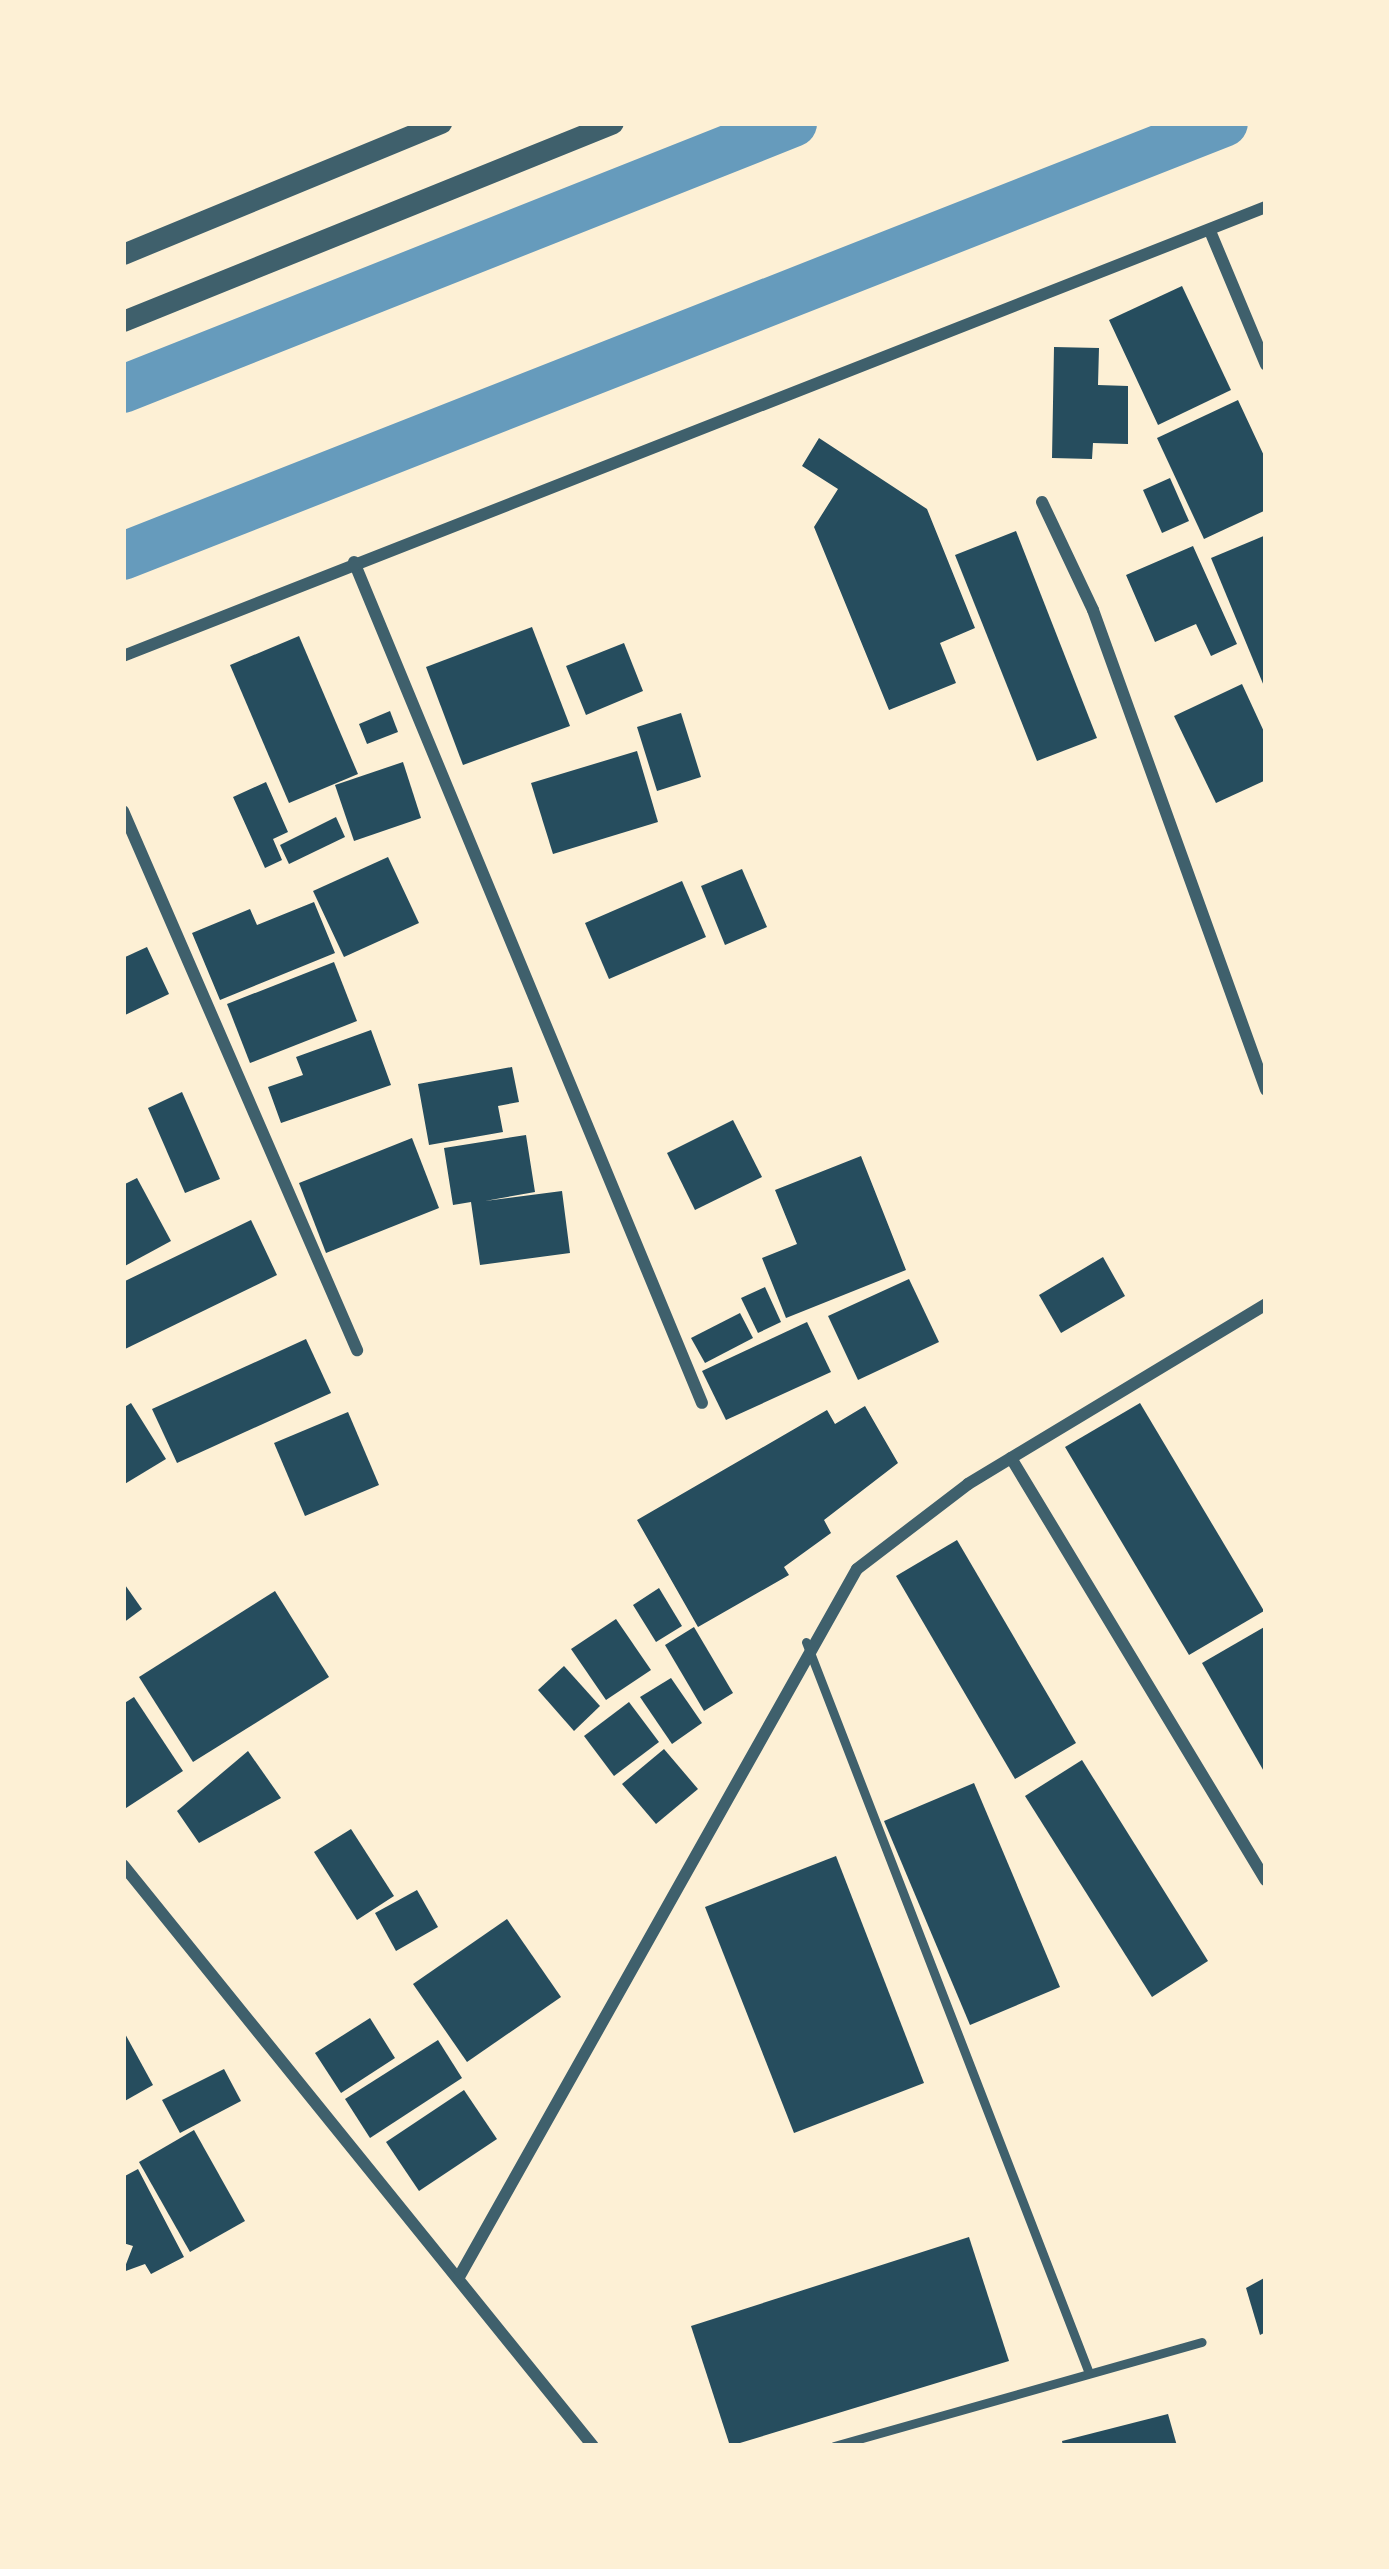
<!DOCTYPE html>
<html>
<head>
<meta charset="utf-8">
<style>
  body { margin:0 }
  #map { position:relative; width:1389px; height:2569px; overflow:hidden; background:#fdf0d5; font-family:Figtree,sans-serif }
  div>[style] { position:absolute }
  .canal>* { height:48px; margin:-24px; padding:0 24px; transform-origin:24px; border-radius:24px; background:#669bbc }
  .building>* { inset:0; background:#264d5e }
  .service>* { height:9px; margin:-4.5px; padding:0 4.5px; transform-origin:4.5px; border-radius:4.5px; background:#3f606c }
  .minor>* { height:12px; margin:-6px; padding:0 6px; transform-origin:6px; border-radius:6px; background:#3f606c }
  .tertiary>* { height:21px; margin:-10.5px; padding:0 10.5px; transform-origin:10.5px; border-radius:10.5px; background:#3f606c }
  span { translate:-50% -50%; white-space:nowrap; text-align:center; line-height:1.15; -webkit-text-stroke:9px #fdf0d5; paint-order:stroke }
  .frame { position:absolute; inset:0; border:126px solid #fdf0d5; pointer-events:none }
</style>
</head>
<body>
<div id="map">
  <div class="canal">
    <div style="left:123px;top:389px;width:721px;rotate:-21.65deg"></div>
    <div style="left:123px;top:556px;width:1183px;rotate:-21.47deg"></div>
  </div>
  <div class="building">
    <div style="clip-path:polygon(1182px 286px,1231px 390px,1158px 425px,1109px 320px)"></div>
    <div style="clip-path:polygon(1054px 347px,1099px 348px,1098px 385px,1128px 386px,1128px 444px,1093px 443px,1092px 459px,1052px 458px)"></div>
    <div style="clip-path:polygon(1238px 400px,1266px 460px,1266px 510px,1204px 539px,1157px 438px)"></div>
    <div style="clip-path:polygon(819px 438px,927px 509px,975px 628px,940px 643px,956px 683px,889px 710px,814px 527px,838px 489px,802px 466px)"></div>
    <div style="clip-path:polygon(1170px 478px,1189px 521px,1162px 533px,1143px 490px)"></div>
    <div style="clip-path:polygon(1016px 531px,1097px 738px,1037px 761px,955px 555px)"></div>
    <div style="clip-path:polygon(1266px 535px,1266px 691px,1211px 558px)"></div>
    <div style="clip-path:polygon(1193px 546px,1237px 644px,1211px 656px,1196px 624px,1155px 642px,1126px 575px)"></div>
    <div style="clip-path:polygon(532px 627px,570px 726px,463px 765px,426px 667px)"></div>
    <div style="clip-path:polygon(299px 636px,358px 774px,289px 803px,230px 665px)"></div>
    <div style="clip-path:polygon(624px 643px,643px 691px,586px 715px,566px 666px)"></div>
    <div style="clip-path:polygon(1242px 684px,1266px 736px,1266px 780px,1216px 803px,1174px 716px)"></div>
    <div style="clip-path:polygon(390px 711px,398px 732px,367px 744px,359px 724px)"></div>
    <div style="clip-path:polygon(681px 713px,701px 777px,657px 791px,637px 727px)"></div>
    <div style="clip-path:polygon(637px 751px,658px 822px,553px 854px,531px 783px)"></div>
    <div style="clip-path:polygon(403px 762px,421px 818px,354px 841px,335px 785px)"></div>
    <div style="clip-path:polygon(266px 782px,288px 832px,273px 839px,282px 860px,265px 868px,233px 797px)"></div>
    <div style="clip-path:polygon(336px 817px,345px 837px,289px 864px,280px 845px)"></div>
    <div style="clip-path:polygon(388px 857px,419px 923px,344px 957px,313px 891px)"></div>
    <div style="clip-path:polygon(742px 869px,767px 927px,725px 945px,701px 886px)"></div>
    <div style="clip-path:polygon(682px 881px,706px 937px,609px 979px,585px 923px)"></div>
    <div style="clip-path:polygon(314px 902px,335px 953px,220px 1000px,192px 933px,250px 909px,257px 925px)"></div>
    <div style="clip-path:polygon(147px 947px,169px 994px,123px 1016px,123px 958px)"></div>
    <div style="clip-path:polygon(334px 962px,357px 1021px,250px 1063px,227px 1004px)"></div>
    <div style="clip-path:polygon(371px 1030px,391px 1085px,281px 1123px,268px 1087px,303px 1075px,296px 1057px)"></div>
    <div style="clip-path:polygon(512px 1067px,519px 1102px,498px 1106px,503px 1132px,429px 1145px,418px 1084px)"></div>
    <div style="clip-path:polygon(182px 1092px,220px 1179px,185px 1193px,148px 1108px)"></div>
    <div style="clip-path:polygon(733px 1120px,762px 1177px,695px 1210px,667px 1153px)"></div>
    <div style="clip-path:polygon(526px 1135px,535px 1192px,485px 1201px,562px 1191px,570px 1253px,480px 1265px,471px 1202px,453px 1205px,444px 1148px)"></div>
    <div style="clip-path:polygon(412px 1138px,439px 1208px,326px 1253px,299px 1183px)"></div>
    <div style="clip-path:polygon(861px 1156px,906px 1270px,786px 1318px,762px 1258px,797px 1244px,775px 1190px)"></div>
    <div style="clip-path:polygon(137px 1178px,171px 1241px,123px 1267px,123px 1185px)"></div>
    <div style="clip-path:polygon(251px 1220px,277px 1275px,123px 1350px,123px 1282px)"></div>
    <div style="clip-path:polygon(1103px 1257px,1125px 1296px,1061px 1333px,1039px 1295px)"></div>
    <div style="clip-path:polygon(909px 1279px,939px 1342px,858px 1380px,828px 1316px)"></div>
    <div style="clip-path:polygon(765px 1287px,781px 1322px,758px 1333px,741px 1298px)"></div>
    <div style="clip-path:polygon(740px 1313px,753px 1338px,705px 1363px,691px 1338px)"></div>
    <div style="clip-path:polygon(807px 1322px,831px 1372px,726px 1420px,702px 1371px)"></div>
    <div style="clip-path:polygon(306px 1339px,331px 1393px,177px 1463px,152px 1409px)"></div>
    <div style="clip-path:polygon(131px 1403px,166px 1459px,123px 1485px,123px 1408px)"></div>
    <div style="clip-path:polygon(1140px 1403px,1264px 1611px,1189px 1655px,1065px 1447px)"></div>
    <div style="clip-path:polygon(865px 1406px,898px 1463px,824px 1520px,831px 1533px,784px 1567px,789px 1575px,698px 1627px,637px 1520px,827px 1410px,835px 1424px)"></div>
    <div style="clip-path:polygon(348px 1412px,379px 1485px,305px 1516px,274px 1443px)"></div>
    <div style="clip-path:polygon(957px 1540px,1076px 1743px,1015px 1779px,896px 1576px)"></div>
    <div style="clip-path:polygon(123px 1582px,142px 1609px,123px 1623px)"></div>
    <div style="clip-path:polygon(659px 1588px,682px 1626px,656px 1642px,633px 1605px)"></div>
    <div style="clip-path:polygon(275px 1591px,329px 1677px,193px 1762px,139px 1677px)"></div>
    <div style="clip-path:polygon(616px 1619px,651px 1670px,606px 1700px,571px 1649px)"></div>
    <div style="clip-path:polygon(1266px 1626px,1266px 1775px,1202px 1663px)"></div>
    <div style="clip-path:polygon(694px 1627px,733px 1693px,704px 1711px,665px 1645px)"></div>
    <div style="clip-path:polygon(564px 1666px,600px 1706px,574px 1731px,538px 1690px)"></div>
    <div style="clip-path:polygon(671px 1678px,702px 1723px,672px 1744px,640px 1697px)"></div>
    <div style="clip-path:polygon(134px 1697px,183px 1771px,123px 1810px,123px 1704px)"></div>
    <div style="clip-path:polygon(629px 1702px,659px 1742px,614px 1776px,584px 1736px)"></div>
    <div style="clip-path:polygon(664px 1749px,698px 1789px,656px 1824px,622px 1784px)"></div>
    <div style="clip-path:polygon(248px 1751px,281px 1798px,199px 1843px,177px 1811px)"></div>
    <div style="clip-path:polygon(1082px 1760px,1208px 1961px,1152px 1997px,1025px 1796px)"></div>
    <div style="clip-path:polygon(974px 1783px,1060px 1987px,970px 2025px,884px 1821px)"></div>
    <div style="clip-path:polygon(351px 1829px,394px 1896px,357px 1920px,314px 1852px)"></div>
    <div style="clip-path:polygon(836px 1856px,924px 2083px,794px 2133px,705px 1907px)"></div>
    <div style="clip-path:polygon(417px 1890px,438px 1927px,396px 1951px,375px 1913px)"></div>
    <div style="clip-path:polygon(507px 1919px,561px 1997px,467px 2062px,413px 1984px)"></div>
    <div style="clip-path:polygon(370px 2018px,395px 2058px,341px 2093px,315px 2053px)"></div>
    <div style="clip-path:polygon(123px 2030px,153px 2085px,123px 2102px)"></div>
    <div style="clip-path:polygon(438px 2040px,462px 2078px,370px 2138px,345px 2099px)"></div>
    <div style="clip-path:polygon(224px 2069px,241px 2101px,180px 2133px,162px 2100px)"></div>
    <div style="clip-path:polygon(464px 2090px,497px 2139px,419px 2191px,386px 2142px)"></div>
    <div style="clip-path:polygon(194px 2130px,245px 2221px,190px 2252px,139px 2162px)"></div>
    <div style="clip-path:polygon(138px 2169px,184px 2257px,151px 2274px,145px 2264px,123px 2272px,133px 2246px,123px 2243px,123px 2177px)"></div>
    <div style="clip-path:polygon(969px 2237px,1009px 2361px,730px 2446px,691px 2326px)"></div>
    <div style="clip-path:polygon(1266px 2277px,1266px 2332px,1260px 2335px,1246px 2288px)"></div>
    <div style="clip-path:polygon(1168px 2414px,1177px 2446px,1063px 2446px,1062px 2441px)"></div>
  </div>
  <div class="service">
    <div style="left:806px;top:1642px;width:784px;rotate:68.84deg"></div>
    <div style="left:834px;top:2446px;width:382px;rotate:-15.8deg"></div>
  </div>
  <div class="minor">
    <div style="left:1210px;top:231px;width:145px;rotate:67.3deg"></div>
    <div style="left:1042px;top:502px;width:119px;rotate:64.7deg"></div>
    <div style="left:1093px;top:610px;width:510px;rotate:70.18deg"></div>
    <div style="left:354px;top:562px;width:910px;rotate:67.52deg"></div>
    <div style="left:123px;top:656px;width:1228px;rotate:-21.45deg"></div>
    <div style="left:123px;top:811px;width:588px;rotate:66.53deg"></div>
    <div style="left:1011px;top:1458px;width:493px;rotate:58.9deg"></div>
    <div style="left:123px;top:1865px;width:747px;rotate:51.03deg"></div>
    <div style="left:459px;top:2277px;width:812px;rotate:-60.66deg"></div>
    <div style="left:857px;top:1569px;width:140px;rotate:-37.4deg"></div>
    <div style="left:968px;top:1484px;width:348px;rotate:-31.1deg"></div>
  </div>
  <div class="tertiary">
    <div style="left:123px;top:254px;width:344px;rotate:-22.4deg"></div>
    <div style="left:123px;top:321px;width:528px;rotate:-22deg"></div>
  </div>
  <div class="frame"></div>
</div>
</body>
</html>
